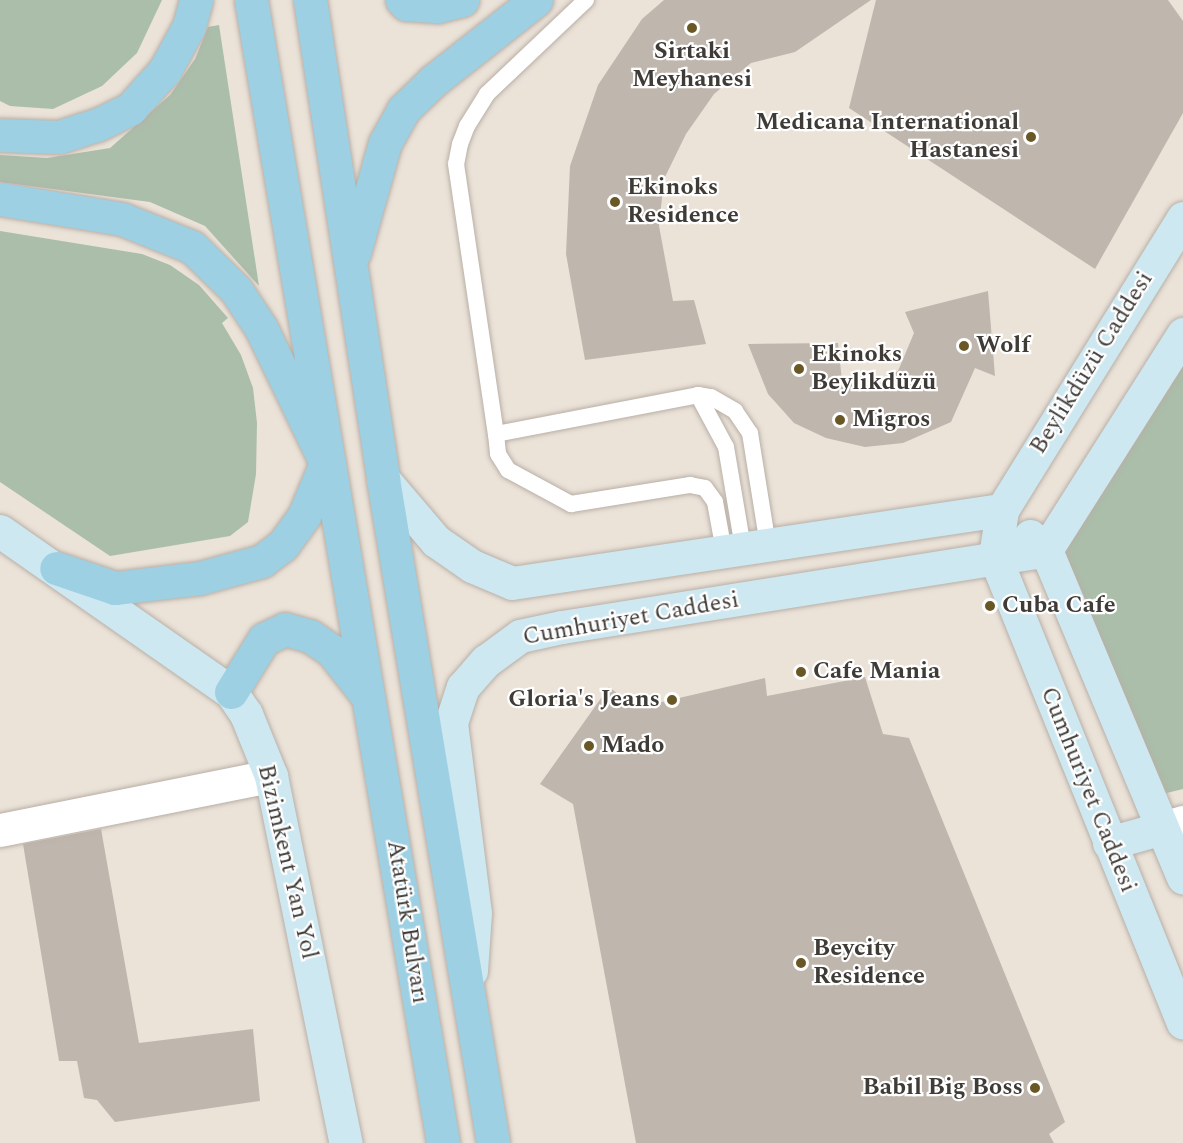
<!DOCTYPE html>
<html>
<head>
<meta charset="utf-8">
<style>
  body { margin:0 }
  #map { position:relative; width:1183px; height:1143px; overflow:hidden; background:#ebe2d8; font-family:Spectral,serif }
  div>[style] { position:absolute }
  .green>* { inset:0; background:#abbeaa }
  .building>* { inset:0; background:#bfb6ad }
  .roads { filter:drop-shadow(0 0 2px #b8afa6) drop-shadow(0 0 2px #b8afa6) }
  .lane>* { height:16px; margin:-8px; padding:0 8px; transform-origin:8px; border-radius:8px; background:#fff }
  .street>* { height:33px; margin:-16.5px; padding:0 16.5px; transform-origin:16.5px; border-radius:16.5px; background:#fff }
  .secondary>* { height:33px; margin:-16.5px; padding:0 16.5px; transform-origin:16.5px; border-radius:16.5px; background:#cee8f1 }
  .primary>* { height:33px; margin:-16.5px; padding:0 16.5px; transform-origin:16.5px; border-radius:16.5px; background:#9ed0e3 }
  .dots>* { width:16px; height:16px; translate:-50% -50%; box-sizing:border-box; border:3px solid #fff; border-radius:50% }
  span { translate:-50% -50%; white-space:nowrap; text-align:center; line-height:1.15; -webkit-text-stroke:4.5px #fff; paint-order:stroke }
  .poi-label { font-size:24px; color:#3f3b37; font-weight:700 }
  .right { translate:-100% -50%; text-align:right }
  .left { translate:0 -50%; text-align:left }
  .street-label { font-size:24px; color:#3f3b37 }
</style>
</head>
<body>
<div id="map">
  <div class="green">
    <div style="clip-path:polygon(0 0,162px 0,137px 53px,102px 86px,53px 109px,10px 106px,0 101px)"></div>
    <div style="clip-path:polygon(219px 25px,259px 286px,205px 226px,150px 202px,0 182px,0 155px,47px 158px,110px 148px,170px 95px,195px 59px,208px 27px)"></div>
    <div style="clip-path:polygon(0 231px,142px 254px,170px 265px,199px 285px,228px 318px,222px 323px,241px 355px,253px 388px,257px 423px,256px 474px,248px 522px,230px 536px,110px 556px,0 482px)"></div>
    <div style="clip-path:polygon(1183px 362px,1183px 789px,1146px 798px,1058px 550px)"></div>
  </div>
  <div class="building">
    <div style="clip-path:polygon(664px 0,871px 0,795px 52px,751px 63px,714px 94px,686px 134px,664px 179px,659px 226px,673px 301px,694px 300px,706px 344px,585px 360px,566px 254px,570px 166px,598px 85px,642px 19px)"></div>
    <div style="clip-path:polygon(876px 0,1168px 0,1183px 21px,1183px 113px,1095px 269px,849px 108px)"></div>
    <div style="clip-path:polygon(988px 291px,995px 376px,975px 368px,951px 422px,903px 443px,865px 447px,826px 438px,794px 423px,768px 394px,748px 344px,838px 343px,842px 381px,874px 387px,898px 371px,914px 333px,905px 312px)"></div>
    <div style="clip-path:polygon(865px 677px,883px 734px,909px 738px,1065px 1122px,1049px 1134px,1054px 1143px,636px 1143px,573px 804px,540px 784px,609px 687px,636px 708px,765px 678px,767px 696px)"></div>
    <div style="clip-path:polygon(101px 829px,139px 1043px,253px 1029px,260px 1101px,115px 1122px,97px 1100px,84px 1098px,77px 1061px,59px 1061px,23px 844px)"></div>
  </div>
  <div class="roads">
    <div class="lane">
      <div style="left:586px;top:0;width:137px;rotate:136.5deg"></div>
      <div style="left:487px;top:94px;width:38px;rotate:122deg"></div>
      <div style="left:467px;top:126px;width:19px;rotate:111deg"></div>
      <div style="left:460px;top:144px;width:20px;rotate:101deg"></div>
      <div style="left:456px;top:164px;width:273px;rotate:81.6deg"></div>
      <div style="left:496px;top:434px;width:206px;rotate:-10.9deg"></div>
      <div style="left:698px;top:395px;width:13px;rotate:9deg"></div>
      <div style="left:711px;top:397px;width:28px;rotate:30deg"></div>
      <div style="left:735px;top:411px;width:27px;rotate:56deg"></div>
      <div style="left:750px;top:433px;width:113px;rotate:80.9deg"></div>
      <div style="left:698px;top:395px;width:59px;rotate:61.7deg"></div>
      <div style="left:726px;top:447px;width:102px;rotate:80.4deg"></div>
      <div style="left:496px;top:434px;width:20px;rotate:84deg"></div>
      <div style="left:498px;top:454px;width:19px;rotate:58deg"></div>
      <div style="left:508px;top:470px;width:72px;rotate:28.4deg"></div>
      <div style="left:571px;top:504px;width:121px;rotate:-9.1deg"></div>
      <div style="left:690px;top:485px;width:15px;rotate:11deg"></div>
      <div style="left:705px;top:488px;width:17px;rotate:54deg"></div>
      <div style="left:715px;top:502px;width:50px;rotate:79.6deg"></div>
    </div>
    <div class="street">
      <div style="left:1162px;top:828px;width:22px;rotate:-16deg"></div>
      <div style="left:0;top:830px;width:276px;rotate:-11.3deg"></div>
    </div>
    <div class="secondary">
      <div style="left:1183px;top:218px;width:344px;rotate:121.8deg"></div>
      <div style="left:1002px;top:510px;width:48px;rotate:98.5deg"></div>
      <div style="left:995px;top:557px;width:502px;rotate:68.03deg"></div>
      <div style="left:383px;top:479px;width:82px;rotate:49.5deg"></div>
      <div style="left:436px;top:541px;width:44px;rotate:34.8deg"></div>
      <div style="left:472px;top:566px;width:43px;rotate:23deg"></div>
      <div style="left:512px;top:583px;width:495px;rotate:-8.5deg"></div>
      <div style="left:0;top:531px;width:282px;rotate:34.9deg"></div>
      <div style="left:231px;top:692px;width:27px;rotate:56deg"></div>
      <div style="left:246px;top:714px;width:67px;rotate:68deg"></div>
      <div style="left:271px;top:776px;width:375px;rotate:78.5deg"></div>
      <div style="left:1030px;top:536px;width:21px;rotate:41deg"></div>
      <div style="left:1046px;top:550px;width:355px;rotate:67.3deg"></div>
      <div style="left:1109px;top:843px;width:55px;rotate:-15.8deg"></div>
      <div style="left:471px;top:971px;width:58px;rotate:-86.1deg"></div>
      <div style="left:475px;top:913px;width:192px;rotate:-97.2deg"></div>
      <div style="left:451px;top:723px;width:38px;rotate:-72deg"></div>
      <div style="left:463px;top:687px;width:35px;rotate:-49deg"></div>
      <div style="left:486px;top:661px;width:42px;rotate:-36.3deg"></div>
      <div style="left:520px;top:636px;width:43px;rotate:-12.1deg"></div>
      <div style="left:562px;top:627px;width:490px;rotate:-9deg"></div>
      <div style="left:1046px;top:550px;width:256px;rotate:-57.6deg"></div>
    </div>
    <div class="primary">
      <div style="left:251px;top:0;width:1159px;rotate:80.46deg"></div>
      <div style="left:310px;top:0;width:485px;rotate:81.3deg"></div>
      <div style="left:383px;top:479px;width:673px;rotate:80.59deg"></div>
      <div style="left:402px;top:0;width:6px;rotate:45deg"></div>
      <div style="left:406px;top:4px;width:32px;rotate:4deg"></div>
      <div style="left:438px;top:6px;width:25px;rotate:-14deg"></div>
      <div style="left:0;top:135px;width:59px;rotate:1.9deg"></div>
      <div style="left:59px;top:137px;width:40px;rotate:-18deg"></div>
      <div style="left:97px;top:125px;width:37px;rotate:-26deg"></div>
      <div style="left:130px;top:109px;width:52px;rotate:-48.1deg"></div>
      <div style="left:165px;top:70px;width:50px;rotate:-61.4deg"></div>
      <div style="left:189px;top:26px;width:27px;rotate:-75deg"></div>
      <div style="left:0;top:199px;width:124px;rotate:9.3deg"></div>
      <div style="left:122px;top:219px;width:75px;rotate:21.8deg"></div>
      <div style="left:192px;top:247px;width:62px;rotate:44.3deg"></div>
      <div style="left:236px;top:290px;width:45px;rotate:56.7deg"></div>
      <div style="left:261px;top:328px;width:150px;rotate:64.3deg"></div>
      <div style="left:326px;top:463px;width:57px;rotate:112.5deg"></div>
      <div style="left:304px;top:516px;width:36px;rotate:126deg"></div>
      <div style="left:283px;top:545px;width:26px;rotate:143deg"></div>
      <div style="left:262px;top:561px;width:64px;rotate:164.7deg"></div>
      <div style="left:200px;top:578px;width:86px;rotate:173.3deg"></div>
      <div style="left:115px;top:588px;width:62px;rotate:-161.3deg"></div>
      <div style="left:354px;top:253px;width:114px;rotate:-74.3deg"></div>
      <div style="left:385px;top:143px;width:38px;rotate:-61deg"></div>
      <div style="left:403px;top:110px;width:42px;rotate:-44deg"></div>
      <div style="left:433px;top:81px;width:131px;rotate:-38.2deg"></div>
      <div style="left:231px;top:692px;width:62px;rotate:-58.1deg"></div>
      <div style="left:264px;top:639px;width:23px;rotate:-25deg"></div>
      <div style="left:285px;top:629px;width:26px;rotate:16deg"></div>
      <div style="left:310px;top:636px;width:27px;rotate:34deg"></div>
      <div style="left:332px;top:651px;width:58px;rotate:52deg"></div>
    </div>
  </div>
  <div class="dots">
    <div style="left:692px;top:28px;background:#695826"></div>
    <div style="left:1031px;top:137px;background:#695826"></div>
    <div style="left:615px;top:202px;background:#695826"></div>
    <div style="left:964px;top:346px;background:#695826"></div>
    <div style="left:799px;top:369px;background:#695826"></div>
    <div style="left:840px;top:420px;background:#695826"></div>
    <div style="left:990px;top:606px;background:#695826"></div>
    <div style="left:801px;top:672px;background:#695826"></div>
    <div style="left:672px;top:700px;background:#695826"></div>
    <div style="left:589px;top:746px;background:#695826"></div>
    <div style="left:801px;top:963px;background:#695826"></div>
    <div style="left:1035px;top:1088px;background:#695826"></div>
  </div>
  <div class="poi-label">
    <span style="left:692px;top:66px">Sirtaki<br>Meyhanesi</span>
    <span class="right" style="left:1019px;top:137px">Medicana International<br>Hastanesi</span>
    <span class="left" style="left:627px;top:202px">Ekinoks<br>Residence</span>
    <span class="left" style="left:976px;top:346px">Wolf</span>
    <span class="left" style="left:811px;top:369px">Ekinoks<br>Beylikdüzü</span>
    <span class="left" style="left:852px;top:420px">Migros</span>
    <span class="left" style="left:1002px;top:606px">Cuba Cafe</span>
    <span class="left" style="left:813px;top:672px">Cafe Mania</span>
    <span class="right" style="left:660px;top:700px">Gloria's Jeans</span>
    <span class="left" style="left:601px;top:746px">Mado</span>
    <span class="left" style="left:813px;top:963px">Beycity<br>Residence</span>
    <span class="right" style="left:1023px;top:1088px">Babil Big Boss</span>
  </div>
  <div class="street-label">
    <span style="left:1092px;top:363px;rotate:-58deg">Beylikdüzü Caddesi</span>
    <span style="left:631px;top:619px;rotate:-10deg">Cumhuriyet Caddesi</span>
    <span style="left:1088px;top:790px;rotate:68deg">Cumhuriyet Caddesi</span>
    <span style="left:287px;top:862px;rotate:77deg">Bizimkent Yan Yol</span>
    <span style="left:407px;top:922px;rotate:81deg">Atatürk Bulvarı</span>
  </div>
</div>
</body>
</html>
